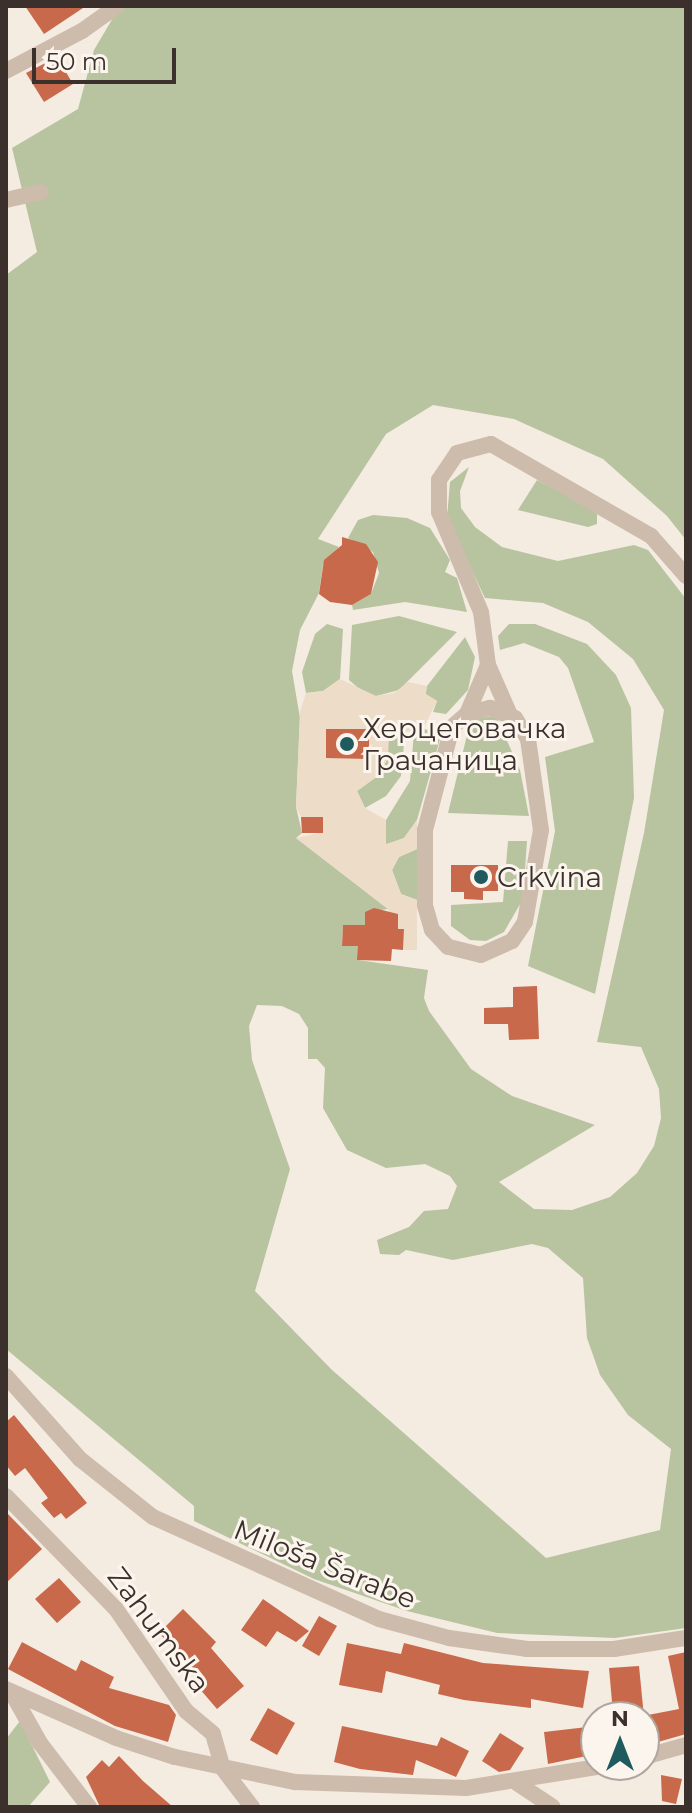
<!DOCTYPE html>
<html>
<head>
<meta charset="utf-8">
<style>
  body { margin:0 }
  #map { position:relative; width:692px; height:1813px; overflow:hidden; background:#f4ebe1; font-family:Montserrat,sans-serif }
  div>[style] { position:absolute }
  .green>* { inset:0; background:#b8c4a0 }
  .plaza>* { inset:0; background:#ecdcc8 }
  .building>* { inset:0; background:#c8694b }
  .street>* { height:16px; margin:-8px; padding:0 8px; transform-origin:8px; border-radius:8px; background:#cdbbac }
  .dots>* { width:22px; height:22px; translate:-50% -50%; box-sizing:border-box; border:4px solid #fbf5ee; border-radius:50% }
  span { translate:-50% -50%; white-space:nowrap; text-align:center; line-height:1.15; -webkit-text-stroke:6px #fbf5ee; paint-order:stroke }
  .poi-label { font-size:28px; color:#3b302b }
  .left { translate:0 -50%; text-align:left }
  .street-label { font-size:28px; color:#3b302b }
  .frame { position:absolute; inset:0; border:8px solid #3b302b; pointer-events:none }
  .north { position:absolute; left:580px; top:1701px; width:80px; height:80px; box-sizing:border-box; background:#fbf5ee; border:2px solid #aea6a0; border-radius:50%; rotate:0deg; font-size:22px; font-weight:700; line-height:32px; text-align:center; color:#3b302b }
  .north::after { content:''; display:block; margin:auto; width:28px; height:36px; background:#1f5a5e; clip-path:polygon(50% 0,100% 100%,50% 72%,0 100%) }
  .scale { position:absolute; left:32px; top:48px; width:144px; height:36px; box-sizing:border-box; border:4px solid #3b302b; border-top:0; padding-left:10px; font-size:24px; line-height:28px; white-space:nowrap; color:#3b302b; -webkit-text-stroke:6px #fbf5ee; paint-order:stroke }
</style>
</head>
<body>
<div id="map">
  <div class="green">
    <div style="clip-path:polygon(evenodd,120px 6px,686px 6px,686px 540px,667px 516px,603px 459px,514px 419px,433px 405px,386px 434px,318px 539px,339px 547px,323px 565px,319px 593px,300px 630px,292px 671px,300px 718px,296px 807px,302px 833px,296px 838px,388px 909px,365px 912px,365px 925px,343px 925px,342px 945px,358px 946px,358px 960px,428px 970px,424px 998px,429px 1011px,471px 1069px,512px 1096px,595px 1125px,499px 1182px,534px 1209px,572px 1210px,610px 1197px,637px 1173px,654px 1146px,661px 1118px,659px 1089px,641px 1047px,597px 1042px,644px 833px,664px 710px,633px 659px,588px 622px,543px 603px,485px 598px,447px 518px,450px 482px,469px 467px,460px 491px,461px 508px,475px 527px,502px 547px,558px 561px,634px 545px,648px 550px,686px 599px,686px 1628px,615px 1638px,497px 1633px,407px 1611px,314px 1579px,194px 1521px,194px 1506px,6px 1349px,6px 275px,37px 252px,12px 148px,78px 109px,94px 50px,120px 6px,257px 1005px,282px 1006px,299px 1014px,308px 1028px,308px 1059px,317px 1059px,325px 1068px,323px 1108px,347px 1150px,386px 1168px,425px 1164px,450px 1176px,457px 1186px,448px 1209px,424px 1211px,409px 1227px,377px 1240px,380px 1254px,399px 1255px,406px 1250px,453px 1260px,532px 1244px,548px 1248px,583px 1278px,587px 1338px,600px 1375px,628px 1415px,671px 1449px,660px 1530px,546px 1558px,331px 1369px,255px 1291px,290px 1169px,252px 1060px,249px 1026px,257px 1005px)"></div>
    <div style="clip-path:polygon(537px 480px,597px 511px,597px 524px,588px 527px,518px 510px)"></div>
    <div style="clip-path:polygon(373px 515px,407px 518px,430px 528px,450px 560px,445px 572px,457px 578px,467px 612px,405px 602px,353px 610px,352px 605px,371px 594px,379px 573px,373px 552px,348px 538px,358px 520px)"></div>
    <div style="clip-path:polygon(399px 616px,457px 632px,399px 690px,376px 696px,364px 693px,349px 680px,352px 625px)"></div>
    <div style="clip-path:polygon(327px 624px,343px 629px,340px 679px,323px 691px,306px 693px,302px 672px,315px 634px)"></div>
    <div style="clip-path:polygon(509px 624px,535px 624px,587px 644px,616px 675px,631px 708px,634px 798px,595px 994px,528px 966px,555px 831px,545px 757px,594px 742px,568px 668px,559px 657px,524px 643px,500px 650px,498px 636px)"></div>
    <div style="clip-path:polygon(465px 637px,475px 657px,468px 690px,446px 714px,433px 712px,437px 701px,425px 694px,427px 686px)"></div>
    <div style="clip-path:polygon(496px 716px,520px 770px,529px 816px,448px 813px,471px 719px)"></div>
    <div style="clip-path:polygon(423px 729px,442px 732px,417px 820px,404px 838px,386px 845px,386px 820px,410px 781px,414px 732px)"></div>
    <div style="clip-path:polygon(405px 733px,401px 776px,386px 796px,365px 808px,357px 791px,379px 775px,388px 758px,388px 735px)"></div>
    <div style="clip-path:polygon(508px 841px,527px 841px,523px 899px,504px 932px,486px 941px,470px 940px,451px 926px,451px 905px,503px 902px)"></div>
    <div style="clip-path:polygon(417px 849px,417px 900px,401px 894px,392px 870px,399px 857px)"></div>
    <div style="clip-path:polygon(20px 1721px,50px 1782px,28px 1807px,6px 1807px,6px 1739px)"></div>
  </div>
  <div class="plaza">
    <div style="clip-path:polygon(evenodd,340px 679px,376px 696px,394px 693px,408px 682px,427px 686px,426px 694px,437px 701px,423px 729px,389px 735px,388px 758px,379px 775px,357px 791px,365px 808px,386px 820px,386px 844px,404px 838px,417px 820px,417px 849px,399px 857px,392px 870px,401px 894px,417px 900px,417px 950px,403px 950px,404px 930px,398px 929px,388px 909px,296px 838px,323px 832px,323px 817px,301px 817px,296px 807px,300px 712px,306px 693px,323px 691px,340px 679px,369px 729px,369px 758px,326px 758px,326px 729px,369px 729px)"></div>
  </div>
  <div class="building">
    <div style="clip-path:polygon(25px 6px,86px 6px,44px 34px)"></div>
    <div style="clip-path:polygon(57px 57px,73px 84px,44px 102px,26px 73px)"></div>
    <div style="clip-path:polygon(342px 537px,366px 544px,378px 562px,371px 594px,352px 605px,330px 602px,319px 594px,324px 560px,342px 545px)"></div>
    <div style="clip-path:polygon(326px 729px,369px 729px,369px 759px,326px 758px)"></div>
    <div style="clip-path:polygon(301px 817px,323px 817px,323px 833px,302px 833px)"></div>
    <div style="clip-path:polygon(451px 865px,498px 865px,498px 891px,483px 891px,483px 900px,464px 899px,464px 892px,451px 892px)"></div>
    <div style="clip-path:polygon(374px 908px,398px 914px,398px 929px,404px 929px,403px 950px,392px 949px,391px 961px,357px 960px,358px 946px,342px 946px,343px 925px,365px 925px,365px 912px)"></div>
    <div style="clip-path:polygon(537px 986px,539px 1039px,509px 1040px,508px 1024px,484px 1024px,484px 1008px,513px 1007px,513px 987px)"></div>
    <div style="clip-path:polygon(14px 1415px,87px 1503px,66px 1519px,61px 1513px,54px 1518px,41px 1503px,48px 1498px,25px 1468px,15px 1476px,6px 1465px,6px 1422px)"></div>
    <div style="clip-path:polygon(6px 1512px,42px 1549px,6px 1583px)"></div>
    <div style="clip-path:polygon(59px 1578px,81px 1602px,57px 1623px,35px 1599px)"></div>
    <div style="clip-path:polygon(263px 1599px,309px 1631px,296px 1642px,277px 1631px,266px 1647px,241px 1630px)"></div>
    <div style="clip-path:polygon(183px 1609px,216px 1642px,211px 1648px,244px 1686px,217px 1709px,199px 1688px,206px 1682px,159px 1633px)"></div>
    <div style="clip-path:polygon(319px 1616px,337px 1626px,319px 1656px,302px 1646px)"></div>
    <div style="clip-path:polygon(22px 1642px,76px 1671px,81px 1660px,114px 1677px,109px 1688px,169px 1705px,176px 1715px,168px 1742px,115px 1726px,8px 1669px)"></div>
    <div style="clip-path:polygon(347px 1643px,401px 1654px,404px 1643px,483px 1663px,589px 1671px,583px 1708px,531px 1699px,531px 1708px,464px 1700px,438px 1694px,440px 1685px,386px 1671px,382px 1693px,339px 1685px)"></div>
    <div style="clip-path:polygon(686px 1652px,686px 1734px,644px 1746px,648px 1715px,679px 1709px,668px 1656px)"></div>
    <div style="clip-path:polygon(639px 1666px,644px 1717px,613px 1713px,609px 1668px)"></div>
    <div style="clip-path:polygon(268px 1708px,295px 1723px,277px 1755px,250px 1740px)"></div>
    <div style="clip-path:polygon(342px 1726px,437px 1746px,441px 1737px,469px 1751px,456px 1777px,416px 1760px,413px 1775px,360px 1769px,334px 1762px)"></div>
    <div style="clip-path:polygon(596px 1726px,596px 1754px,548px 1764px,544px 1732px)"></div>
    <div style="clip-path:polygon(500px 1733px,524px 1748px,510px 1770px,499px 1772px,482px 1761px)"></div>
    <div style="clip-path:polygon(119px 1756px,143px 1781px,173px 1807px,100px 1807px,86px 1777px,102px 1760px,109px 1767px)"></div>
    <div style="clip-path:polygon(661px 1775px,682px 1779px,676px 1804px,662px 1801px)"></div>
  </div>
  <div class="street">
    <div style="left:6px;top:71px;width:86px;rotate:-27.8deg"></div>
    <div style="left:82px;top:31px;width:43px;rotate:-35.5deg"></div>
    <div style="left:6px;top:200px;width:36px;rotate:-13deg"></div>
    <div style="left:490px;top:708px;width:27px;rotate:22deg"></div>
    <div style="left:515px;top:718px;width:25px;rotate:58deg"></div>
    <div style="left:528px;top:739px;width:92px;rotate:81.9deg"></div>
    <div style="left:541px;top:830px;width:93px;rotate:99.9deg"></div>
    <div style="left:525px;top:922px;width:23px;rotate:124deg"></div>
    <div style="left:512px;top:941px;width:34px;rotate:156deg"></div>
    <div style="left:481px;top:955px;width:34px;rotate:-166deg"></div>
    <div style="left:448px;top:947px;width:23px;rotate:-133deg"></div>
    <div style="left:432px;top:930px;width:26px;rotate:-106deg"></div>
    <div style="left:425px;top:905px;width:75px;rotate:-90deg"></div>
    <div style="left:425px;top:830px;width:106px;rotate:-75.3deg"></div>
    <div style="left:452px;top:727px;width:20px;rotate:-41deg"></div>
    <div style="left:467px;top:714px;width:24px;rotate:-15deg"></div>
    <div style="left:467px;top:714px;width:53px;rotate:-66.8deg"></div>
    <div style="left:510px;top:715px;width:55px;rotate:-113.7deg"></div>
    <div style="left:488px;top:665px;width:53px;rotate:-97.5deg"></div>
    <div style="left:481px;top:612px;width:108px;rotate:-112.8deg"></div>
    <div style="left:439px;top:512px;width:32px;rotate:-90deg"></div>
    <div style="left:439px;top:480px;width:32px;rotate:-56deg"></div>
    <div style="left:457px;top:453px;width:35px;rotate:-15deg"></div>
    <div style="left:491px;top:444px;width:185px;rotate:29.9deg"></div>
    <div style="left:651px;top:536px;width:53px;rotate:48.8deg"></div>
    <div style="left:6px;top:1376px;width:111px;rotate:48.3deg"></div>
    <div style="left:80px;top:1459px;width:93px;rotate:38.5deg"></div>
    <div style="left:153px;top:1517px;width:248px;rotate:24.3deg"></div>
    <div style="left:379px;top:1619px;width:73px;rotate:15.2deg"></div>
    <div style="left:449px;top:1638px;width:79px;rotate:8deg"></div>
    <div style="left:527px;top:1649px;width:87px"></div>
    <div style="left:614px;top:1649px;width:73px;rotate:-8.7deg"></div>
    <div style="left:6px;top:1496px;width:158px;rotate:45.8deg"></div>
    <div style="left:116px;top:1609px;width:124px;rotate:55.5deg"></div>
    <div style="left:186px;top:1711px;width:35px;rotate:40deg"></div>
    <div style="left:213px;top:1734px;width:36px;rotate:74deg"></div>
    <div style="left:223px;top:1769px;width:48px;rotate:52.7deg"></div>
    <div style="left:6px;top:1689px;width:120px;rotate:24deg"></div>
    <div style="left:116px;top:1738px;width:62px;rotate:17.9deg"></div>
    <div style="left:175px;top:1757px;width:123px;rotate:11.8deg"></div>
    <div style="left:295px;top:1782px;width:171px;rotate:2deg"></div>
    <div style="left:466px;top:1788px;width:146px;rotate:-9.1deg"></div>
    <div style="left:12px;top:1693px;width:57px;rotate:60.8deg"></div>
    <div style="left:40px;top:1743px;width:81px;rotate:52.6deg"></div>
    <div style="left:644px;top:1757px;width:44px;rotate:-15.9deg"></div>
    <div style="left:517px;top:1783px;width:43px;rotate:33.7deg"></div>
  </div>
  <div class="dots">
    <div style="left:347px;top:744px;background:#1f5a5e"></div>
    <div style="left:481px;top:877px;background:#1f5a5e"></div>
  </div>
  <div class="poi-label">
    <span class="left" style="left:363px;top:744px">Херцеговачка<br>Грачаница</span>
    <span class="left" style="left:497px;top:877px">Crkvina</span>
  </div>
  <div class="street-label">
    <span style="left:325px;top:1564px;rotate:22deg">Miloša Šarabe</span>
    <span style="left:159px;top:1630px;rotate:53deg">Zahumska</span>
  </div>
  <div class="frame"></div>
  <div class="north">N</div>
  <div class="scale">50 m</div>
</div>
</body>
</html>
